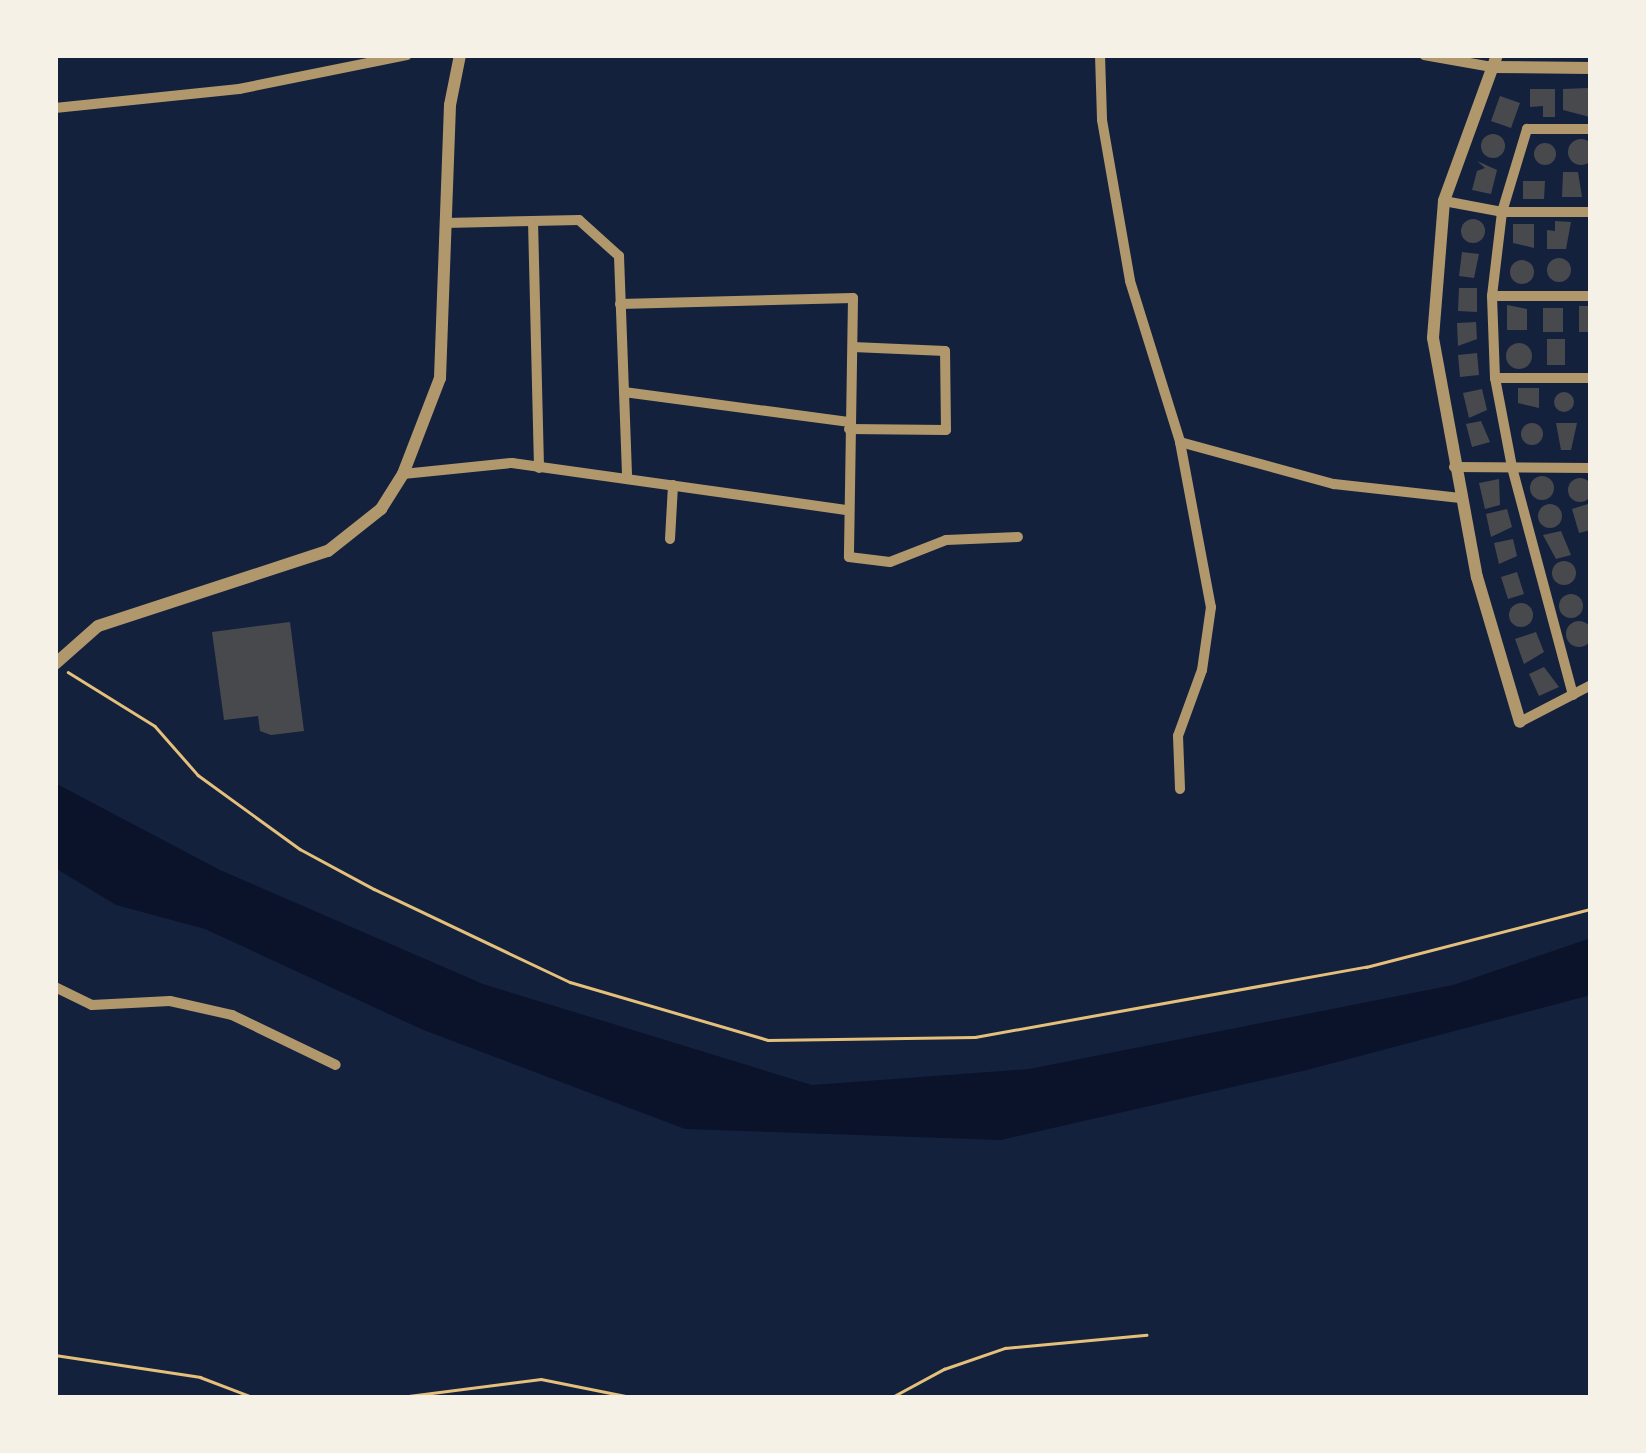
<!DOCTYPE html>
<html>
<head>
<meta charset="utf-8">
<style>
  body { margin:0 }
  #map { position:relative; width:1646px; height:1453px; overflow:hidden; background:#14213d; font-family:"Open Sans",sans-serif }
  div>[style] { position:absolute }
  .water>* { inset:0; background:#0b132b }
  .building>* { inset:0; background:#48494c }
  .round { border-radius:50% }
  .path>* { height:2.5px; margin:-1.25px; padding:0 1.25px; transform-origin:1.25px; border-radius:1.25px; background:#e5c07b }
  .minor>* { height:10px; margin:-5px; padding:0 5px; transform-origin:5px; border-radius:5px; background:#b1986c }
  .tertiary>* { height:12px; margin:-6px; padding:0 6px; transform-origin:6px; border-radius:6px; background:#b1986c }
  span { translate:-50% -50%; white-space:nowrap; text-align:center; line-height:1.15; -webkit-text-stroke:10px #f6f1e7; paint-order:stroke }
  .frame { position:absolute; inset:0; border:58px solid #f6f1e7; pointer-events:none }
</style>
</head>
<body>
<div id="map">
  <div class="water">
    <div style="clip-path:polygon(55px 783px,220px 870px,483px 984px,812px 1085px,1029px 1069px,1453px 985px,1591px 938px,1591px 995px,1307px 1070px,1001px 1140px,685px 1129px,421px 1029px,205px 929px,116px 905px,55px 868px)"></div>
  </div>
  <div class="building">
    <div style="clip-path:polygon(1589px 88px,1590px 117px,1563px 110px,1563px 89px)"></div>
    <div style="clip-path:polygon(1530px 89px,1555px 89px,1555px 117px,1543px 117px,1543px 106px,1530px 107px)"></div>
    <div style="clip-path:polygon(1500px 96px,1520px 103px,1511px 128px,1491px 121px)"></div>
    <div class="round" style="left:1481px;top:134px;width:24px;height:24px"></div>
    <div class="round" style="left:1568px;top:139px;width:26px;height:26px"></div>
    <div class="round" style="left:1534px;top:143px;width:22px;height:22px"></div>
    <div style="clip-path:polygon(1477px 161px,1497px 170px,1491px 194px,1472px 190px,1477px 171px,1485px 168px)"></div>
    <div style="clip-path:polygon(1563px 172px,1578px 172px,1582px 197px,1562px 197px)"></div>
    <div style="clip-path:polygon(1523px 181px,1545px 181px,1544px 199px,1523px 199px)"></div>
    <div class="round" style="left:1461px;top:219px;width:24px;height:24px"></div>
    <div style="clip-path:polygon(1555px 221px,1571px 222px,1566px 249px,1547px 249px,1547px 230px,1555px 231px)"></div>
    <div style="clip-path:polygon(1513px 224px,1534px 224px,1534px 248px,1513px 243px)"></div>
    <div style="clip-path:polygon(1462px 252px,1479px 254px,1474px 278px,1459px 276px)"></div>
    <div class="round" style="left:1547px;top:258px;width:24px;height:24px"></div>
    <div class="round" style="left:1510px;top:260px;width:24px;height:24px"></div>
    <div style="clip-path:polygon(1459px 288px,1477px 288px,1477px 312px,1458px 311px)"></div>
    <div style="clip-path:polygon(1507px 305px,1527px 309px,1527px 330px,1507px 330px)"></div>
    <div style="clip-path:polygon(1579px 306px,1591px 306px,1591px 332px,1579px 332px)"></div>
    <div style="clip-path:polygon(1543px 308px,1563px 308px,1563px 332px,1543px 332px)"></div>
    <div style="clip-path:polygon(1476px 322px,1477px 339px,1458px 346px,1457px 323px)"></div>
    <div style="clip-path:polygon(1547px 339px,1565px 339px,1565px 365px,1547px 365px)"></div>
    <div class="round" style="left:1506px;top:343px;width:26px;height:26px"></div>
    <div style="clip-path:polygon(1477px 353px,1479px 375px,1460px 377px,1458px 355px)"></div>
    <div style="clip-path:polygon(1518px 388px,1539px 388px,1539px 408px,1518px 403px)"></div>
    <div style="clip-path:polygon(1482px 389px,1487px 410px,1469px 418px,1463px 393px)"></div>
    <div class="round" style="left:1554px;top:392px;width:20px;height:20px"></div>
    <div style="clip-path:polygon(1481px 421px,1490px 442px,1472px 447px,1466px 424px)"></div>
    <div class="round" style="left:1521px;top:423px;width:22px;height:22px"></div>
    <div style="clip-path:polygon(1556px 423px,1577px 423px,1571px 450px,1561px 450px)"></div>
    <div class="round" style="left:1530px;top:476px;width:24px;height:24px"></div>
    <div class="round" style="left:1568px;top:478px;width:24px;height:24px"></div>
    <div style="clip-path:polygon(1499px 479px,1500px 505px,1485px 509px,1479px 483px)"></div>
    <div style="clip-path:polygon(1591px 503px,1591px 530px,1579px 533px,1572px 509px)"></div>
    <div class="round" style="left:1538px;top:504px;width:24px;height:24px"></div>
    <div style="clip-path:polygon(1507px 509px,1512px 527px,1491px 537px,1486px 514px)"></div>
    <div style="clip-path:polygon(1561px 531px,1571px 555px,1556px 559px,1543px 535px)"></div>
    <div style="clip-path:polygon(1513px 539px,1517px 556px,1499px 564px,1494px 543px)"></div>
    <div class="round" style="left:1552px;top:561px;width:24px;height:24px"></div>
    <div style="clip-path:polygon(1517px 572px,1524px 594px,1508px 599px,1501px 577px)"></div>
    <div class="round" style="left:1559px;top:594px;width:24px;height:24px"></div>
    <div class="round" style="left:1509px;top:603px;width:24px;height:24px"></div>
    <div class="round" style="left:1566px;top:621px;width:26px;height:26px"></div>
    <div style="clip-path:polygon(290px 622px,304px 731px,271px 735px,260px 731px,258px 716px,224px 720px,212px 632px)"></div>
    <div style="clip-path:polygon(1536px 632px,1544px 652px,1524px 664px,1515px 639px)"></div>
    <div style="clip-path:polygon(1544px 667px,1559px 687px,1539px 696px,1529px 674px)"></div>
  </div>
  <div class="path">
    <div style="left:68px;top:672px;width:102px;rotate:31.8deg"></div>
    <div style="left:155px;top:726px;width:65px;rotate:48.7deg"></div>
    <div style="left:198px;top:775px;width:126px;rotate:36deg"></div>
    <div style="left:300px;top:849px;width:84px;rotate:28.4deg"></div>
    <div style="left:374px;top:889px;width:217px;rotate:25.4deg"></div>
    <div style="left:570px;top:982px;width:206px;rotate:16.3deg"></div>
    <div style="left:768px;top:1040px;width:207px;rotate:-0.8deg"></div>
    <div style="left:975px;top:1037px;width:397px;rotate:-10.2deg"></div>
    <div style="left:1366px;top:967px;width:232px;rotate:-14.5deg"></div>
    <div style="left:55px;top:1355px;width:147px;rotate:8.6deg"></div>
    <div style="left:200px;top:1377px;width:59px;rotate:20.9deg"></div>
    <div style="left:894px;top:1396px;width:57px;rotate:-28.4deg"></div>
    <div style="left:944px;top:1369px;width:65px;rotate:-19deg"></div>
    <div style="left:1005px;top:1348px;width:142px;rotate:-5.3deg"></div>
    <div style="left:393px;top:1398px;width:149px;rotate:-7.3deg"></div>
    <div style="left:541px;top:1379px;width:96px;rotate:11.4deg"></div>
  </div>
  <div class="minor">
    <div style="left:1100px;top:55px;width:65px;rotate:88.2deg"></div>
    <div style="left:1102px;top:120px;width:163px;rotate:80.1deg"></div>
    <div style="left:1130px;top:281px;width:169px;rotate:72.7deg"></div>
    <div style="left:1180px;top:442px;width:168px;rotate:79.4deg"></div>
    <div style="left:1211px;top:607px;width:64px;rotate:98.1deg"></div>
    <div style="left:1202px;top:670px;width:70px;rotate:110deg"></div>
    <div style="left:1178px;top:736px;width:53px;rotate:87.8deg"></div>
    <div style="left:1424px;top:55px;width:69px;rotate:10deg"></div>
    <div style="left:55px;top:108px;width:185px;rotate:-5.9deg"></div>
    <div style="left:239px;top:89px;width:171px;rotate:-11.4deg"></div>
    <div style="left:1444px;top:201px;width:59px;rotate:10.7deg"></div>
    <div style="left:1502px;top:212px;width:89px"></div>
    <div style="left:533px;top:221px;width:247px;rotate:88.6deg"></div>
    <div style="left:446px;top:223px;width:133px;rotate:-1.3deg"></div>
    <div style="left:579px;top:220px;width:54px;rotate:42deg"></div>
    <div style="left:619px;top:256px;width:223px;rotate:87.9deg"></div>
    <div style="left:1492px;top:296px;width:99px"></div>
    <div style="left:620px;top:304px;width:233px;rotate:-1.5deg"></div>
    <div style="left:853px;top:298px;width:259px;rotate:90.9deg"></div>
    <div style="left:849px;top:557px;width:41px;rotate:7deg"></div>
    <div style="left:890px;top:562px;width:60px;rotate:-21.4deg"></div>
    <div style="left:946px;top:540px;width:72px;rotate:-2.4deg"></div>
    <div style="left:1495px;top:378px;width:96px"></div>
    <div style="left:624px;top:392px;width:228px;rotate:7.6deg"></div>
    <div style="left:849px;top:429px;width:97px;rotate:0.6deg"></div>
    <div style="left:946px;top:430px;width:79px;rotate:-90.7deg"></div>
    <div style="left:945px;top:351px;width:92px;rotate:-177.5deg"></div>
    <div style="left:1180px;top:442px;width:160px;rotate:15.3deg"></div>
    <div style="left:1334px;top:484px;width:127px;rotate:6.3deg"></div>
    <div style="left:1454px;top:467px;width:137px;rotate:0.4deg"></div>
    <div style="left:403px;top:474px;width:110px;rotate:-5.8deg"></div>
    <div style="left:512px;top:463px;width:339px;rotate:8deg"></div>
    <div style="left:670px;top:539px;width:54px;rotate:-86.8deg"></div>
    <div style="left:1573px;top:695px;width:236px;rotate:-105deg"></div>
    <div style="left:1512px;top:467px;width:91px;rotate:-100.8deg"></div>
    <div style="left:1495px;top:378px;width:82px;rotate:-92.1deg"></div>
    <div style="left:1492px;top:296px;width:85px;rotate:-83.2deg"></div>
    <div style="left:1502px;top:212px;width:87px;rotate:-73.2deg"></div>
    <div style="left:1527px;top:129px;width:64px"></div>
    <div style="left:1520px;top:722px;width:80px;rotate:-27.5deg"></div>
    <div style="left:55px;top:987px;width:41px;rotate:25.9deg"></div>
    <div style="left:92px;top:1005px;width:78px;rotate:-2.9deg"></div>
    <div style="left:170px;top:1001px;width:64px;rotate:12.7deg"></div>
    <div style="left:232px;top:1015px;width:115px;rotate:25.7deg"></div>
  </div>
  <div class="tertiary">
    <div style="left:1497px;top:55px;width:155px;rotate:110deg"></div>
    <div style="left:1444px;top:201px;width:137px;rotate:94.6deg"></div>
    <div style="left:1433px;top:338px;width:243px;rotate:79.6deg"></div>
    <div style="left:1477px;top:577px;width:151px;rotate:73.5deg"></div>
    <div style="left:1492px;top:67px;width:99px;rotate:0.6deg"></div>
    <div style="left:55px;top:664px;width:57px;rotate:-41.5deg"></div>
    <div style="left:98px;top:626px;width:242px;rotate:-18.1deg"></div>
    <div style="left:328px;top:551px;width:68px;rotate:-38.4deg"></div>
    <div style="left:381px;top:509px;width:41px;rotate:-57.8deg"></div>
    <div style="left:403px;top:474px;width:103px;rotate:-68.9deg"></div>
    <div style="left:440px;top:378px;width:273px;rotate:-87.9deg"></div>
    <div style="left:450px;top:105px;width:51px;rotate:-78.7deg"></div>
  </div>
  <div class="frame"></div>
</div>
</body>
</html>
